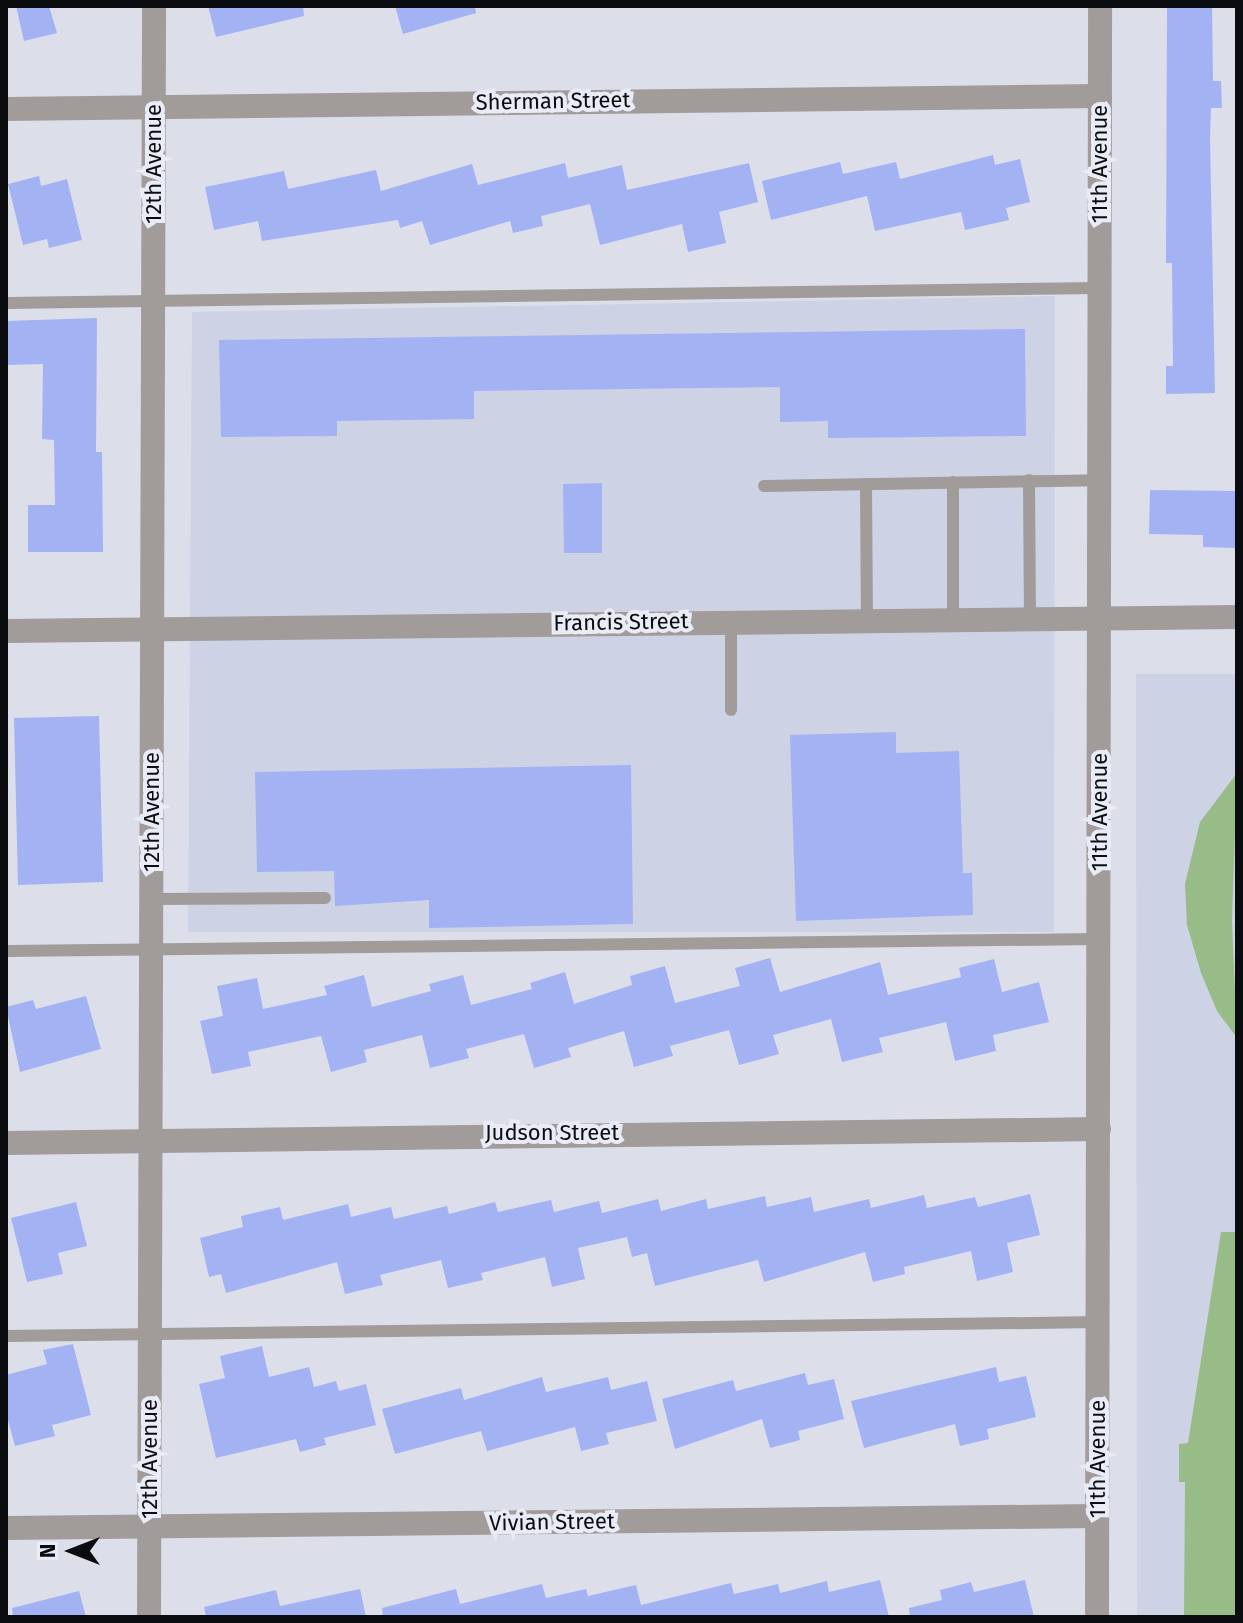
<!DOCTYPE html>
<html>
<head>
<meta charset="utf-8">
<style>
  body { margin:0 }
  #map { position:relative; width:1243px; height:1623px; overflow:hidden; background:#dcdfea; font-family:"Fira Sans",sans-serif }
  div>[style] { position:absolute }
  .built>* { inset:0; background:#ced2e5 }
  .green>* { inset:0; background:#97bc87 }
  .building>* { inset:0; background:#a3b2f3 }
  .service>* { height:12px; margin:-6px; padding:0 6px; transform-origin:6px; border-radius:6px; background:#a19b9a }
  .minor>* { height:24px; margin:-12px; padding:0 12px; transform-origin:12px; border-radius:12px; background:#a19b9a }
  .tertiary>* { height:24px; margin:-12px; padding:0 12px; transform-origin:12px; border-radius:12px; background:#a19b9a }
  span { translate:-50% -50%; white-space:nowrap; text-align:center; line-height:1.15; -webkit-text-stroke:8px #e9ecf7; paint-order:stroke }
  .street-label { font-size:22px; color:#0b0c0f }
  .frame { position:absolute; inset:0; border:8px solid #0b0c0f; pointer-events:none }
  .north { position:absolute; left:32px; top:1511px; width:80px; height:80px; -webkit-text-stroke:6px #e9ecf7; paint-order:stroke; rotate:270deg; font-size:22px; font-weight:700; line-height:32px; text-align:center; color:#0b0c0f }
  .north::after { content:''; display:block; margin:auto; width:28px; height:36px; background:#0b0c0f; clip-path:polygon(50% 0,100% 100%,50% 72%,0 100%) }
</style>
</head>
<body>
<div id="map">
  <div class="built">
    <div style="clip-path:polygon(1055px 296px,1054px 932px,188px 932px,192px 312px)"></div>
    <div style="clip-path:polygon(1136px 674px,1237px 674px,1237px 1617px,1137px 1617px)"></div>
  </div>
  <div class="green">
    <div style="clip-path:polygon(1237px 773px,1232px 921px,1237px 1038px,1217px 1011px,1201px 973px,1187px 925px,1185px 884px,1200px 822px)"></div>
    <div style="clip-path:polygon(1221px 1232px,1237px 1232px,1237px 1617px,1184px 1617px,1185px 1482px,1179px 1482px,1179px 1444px,1188px 1443px)"></div>
  </div>
  <div class="building">
    <div style="clip-path:polygon(16px 6px,49px 6px,57px 33px,24px 41px)"></div>
    <div style="clip-path:polygon(208px 6px,303px 6px,304px 16px,216px 37px)"></div>
    <div style="clip-path:polygon(395px 6px,475px 6px,476px 13px,403px 34px)"></div>
    <div style="clip-path:polygon(1167px 6px,1212px 6px,1213px 81px,1221px 81px,1222px 108px,1211px 108px,1210px 138px,1215px 393px,1166px 394px,1166px 366px,1173px 366px,1172px 263px,1166px 263px)"></div>
    <div style="clip-path:polygon(993px 155px,995px 165px,1020px 159px,1030px 202px,1006px 208px,1009px 220px,965px 230px,961px 212px,875px 231px,867px 196px,771px 220px,762px 181px,840px 162px,843px 174px,896px 162px,900px 179px)"></div>
    <div style="clip-path:polygon(565px 163px,568px 178px,622px 165px,627px 190px,749px 163px,758px 202px,719px 212px,726px 243px,688px 252px,682px 224px,600px 245px,590px 204px,541px 216px,543px 226px,513px 233px,510px 221px,430px 245px,422px 221px,400px 228px,398px 220px,262px 241px,258px 221px,214px 230px,205px 187px,284px 171px,288px 189px,376px 170px,381px 191px,472px 164px,478px 185px)"></div>
    <div style="clip-path:polygon(39px 176px,41px 186px,67px 179px,82px 240px,49px 248px,47px 239px,23px 245px,8px 184px)"></div>
    <div style="clip-path:polygon(97px 318px,96px 452px,102px 452px,103px 552px,28px 552px,28px 505px,55px 505px,54px 440px,42px 439px,43px 364px,6px 365px,6px 321px)"></div>
    <div style="clip-path:polygon(1025px 329px,1026px 436px,828px 438px,828px 421px,780px 422px,780px 387px,474px 391px,474px 419px,337px 421px,337px 436px,221px 437px,219px 340px)"></div>
    <div style="clip-path:polygon(602px 483px,602px 553px,564px 553px,563px 484px)"></div>
    <div style="clip-path:polygon(1150px 490px,1237px 491px,1236px 548px,1203px 547px,1203px 535px,1149px 534px)"></div>
    <div style="clip-path:polygon(99px 716px,103px 882px,18px 885px,14px 718px)"></div>
    <div style="clip-path:polygon(896px 732px,896px 753px,959px 751px,963px 873px,972px 873px,973px 915px,796px 921px,790px 735px)"></div>
    <div style="clip-path:polygon(631px 765px,633px 924px,429px 928px,429px 900px,335px 906px,334px 871px,257px 872px,255px 772px)"></div>
    <div style="clip-path:polygon(770px 958px,780px 992px,880px 962px,888px 995px,961px 977px,959px 968px,994px 959px,1002px 992px,1039px 982px,1049px 1022px,993px 1035px,996px 1051px,955px 1061px,946px 1022px,879px 1038px,883px 1052px,842px 1062px,831px 1019px,773px 1035px,779px 1054px,739px 1065px,729px 1030px,670px 1046px,673px 1056px,634px 1067px,624px 1031px,568px 1048px,571px 1057px,534px 1068px,524px 1034px,466px 1049px,469px 1058px,430px 1068px,422px 1035px,364px 1050px,367px 1062px,331px 1072px,321px 1036px,248px 1052px,251px 1066px,212px 1074px,200px 1021px,223px 1016px,217px 986px,257px 978px,263px 1009px,327px 995px,324px 986px,364px 975px,372px 1007px,431px 991px,429px 984px,463px 975px,471px 1005px,532px 989px,530px 983px,565px 972px,574px 1004px,632px 985px,630px 976px,665px 966px,675px 1003px,740px 986px,735px 968px)"></div>
    <div style="clip-path:polygon(86px 996px,101px 1049px,20px 1072px,6px 1007px,33px 1000px,36px 1009px)"></div>
    <div style="clip-path:polygon(1030px 1194px,1040px 1235px,1007px 1243px,1013px 1272px,977px 1281px,971px 1251px,904px 1267px,905px 1274px,873px 1282px,865px 1252px,764px 1282px,758px 1260px,655px 1286px,647px 1253px,632px 1257px,627px 1237px,578px 1248px,585px 1279px,552px 1287px,545px 1257px,481px 1273px,483px 1280px,448px 1288px,441px 1260px,380px 1275px,383px 1285px,345px 1294px,337px 1262px,226px 1293px,221px 1274px,209px 1277px,200px 1238px,243px 1227px,241px 1216px,280px 1207px,283px 1220px,348px 1204px,351px 1217px,391px 1207px,394px 1219px,447px 1206px,449px 1214px,495px 1202px,498px 1212px,551px 1200px,554px 1212px,599px 1201px,602px 1213px,658px 1199px,661px 1211px,706px 1199px,708px 1209px,765px 1196px,767px 1207px,811px 1197px,814px 1212px,869px 1199px,871px 1208px,924px 1195px,927px 1208px,975px 1197px,978px 1207px)"></div>
    <div style="clip-path:polygon(76px 1202px,87px 1246px,58px 1253px,63px 1274px,27px 1282px,11px 1218px)"></div>
    <div style="clip-path:polygon(73px 1344px,91px 1415px,52px 1425px,55px 1436px,15px 1446px,6px 1413px,6px 1375px,47px 1364px,43px 1350px)"></div>
    <div style="clip-path:polygon(262px 1346px,269px 1377px,309px 1367px,314px 1387px,336px 1381px,339px 1391px,366px 1384px,376px 1425px,324px 1438px,326px 1445px,300px 1452px,296px 1439px,216px 1458px,199px 1384px,225px 1378px,220px 1356px)"></div>
    <div style="clip-path:polygon(996px 1367px,999px 1382px,1026px 1376px,1036px 1417px,987px 1429px,989px 1439px,960px 1446px,955px 1424px,864px 1448px,851px 1401px)"></div>
    <div style="clip-path:polygon(805px 1373px,808px 1385px,834px 1379px,844px 1419px,798px 1431px,800px 1440px,770px 1448px,762px 1419px,675px 1449px,662px 1399px,733px 1380px,736px 1391px)"></div>
    <div style="clip-path:polygon(542px 1377px,546px 1392px,608px 1377px,611px 1390px,647px 1381px,657px 1421px,606px 1433px,609px 1444px,581px 1451px,575px 1427px,487px 1451px,481px 1431px,395px 1454px,382px 1409px,461px 1388px,464px 1400px)"></div>
    <div style="clip-path:polygon(880px 1580px,889px 1617px,383px 1617px,382px 1608px,456px 1589px,460px 1604px,542px 1584px,546px 1598px,586px 1589px,588px 1596px,636px 1585px,641px 1605px,731px 1583px,734px 1594px,778px 1584px,780px 1593px,827px 1581px,829px 1592px)"></div>
    <div style="clip-path:polygon(1025px 1580px,1034px 1617px,910px 1617px,909px 1608px,942px 1600px,940px 1590px,971px 1582px,974px 1592px)"></div>
    <div style="clip-path:polygon(360px 1589px,366px 1617px,206px 1617px,204px 1607px,276px 1590px,280px 1606px)"></div>
    <div style="clip-path:polygon(79px 1591px,86px 1617px,13px 1617px,12px 1608px)"></div>
  </div>
  <div class="service">
    <div style="left:6px;top:303px;width:1094px;rotate:-0.79deg"></div>
    <div style="left:1029px;top:480px;width:137px;rotate:89.6deg"></div>
    <div style="left:953px;top:482px;width:136px;rotate:90deg"></div>
    <div style="left:866px;top:484px;width:135px;rotate:89.6deg"></div>
    <div style="left:764px;top:486px;width:336px;rotate:-1deg"></div>
    <div style="left:731px;top:621px;width:89px;rotate:90deg"></div>
    <div style="left:152px;top:899px;width:173px;rotate:-0.3deg"></div>
    <div style="left:6px;top:951px;width:1094px;rotate:-0.63deg"></div>
    <div style="left:6px;top:1336px;width:1092px;rotate:-0.73deg"></div>
  </div>
  <div class="minor">
    <div style="left:6px;top:109px;width:1094px;rotate:-0.68deg"></div>
    <div style="left:6px;top:1143px;width:1093px;rotate:-0.73deg"></div>
    <div style="left:6px;top:1528px;width:1091px;rotate:-0.63deg"></div>
    <div style="left:149px;top:1617px;width:1611px;rotate:-89.82deg"></div>
  </div>
  <div class="tertiary">
    <div style="left:6px;top:631px;width:1231px;rotate:-0.65deg"></div>
    <div style="left:1097px;top:1617px;width:1611px;rotate:-89.89deg"></div>
  </div>
  <div class="street-label">
    <span style="left:553px;top:101px;rotate:-1deg">Sherman Street</span>
    <span style="left:154px;top:164px;rotate:-90deg">12th Avenue</span>
    <span style="left:1100px;top:164px;rotate:-90deg">11th Avenue</span>
    <span style="left:621px;top:622px;rotate:-1deg">Francis Street</span>
    <span style="left:152px;top:812px;rotate:-90deg">12th Avenue</span>
    <span style="left:1100px;top:812px;rotate:-90deg">11th Avenue</span>
    <span style="left:552px;top:1133px">Judson Street</span>
    <span style="left:150px;top:1459px;rotate:-90deg">12th Avenue</span>
    <span style="left:1098px;top:1459px;rotate:-90deg">11th Avenue</span>
    <span style="left:552px;top:1522px;rotate:-1deg">Vivian Street</span>
  </div>
  <div class="frame"></div>
  <div class="north">N</div>
</div>
</body>
</html>
